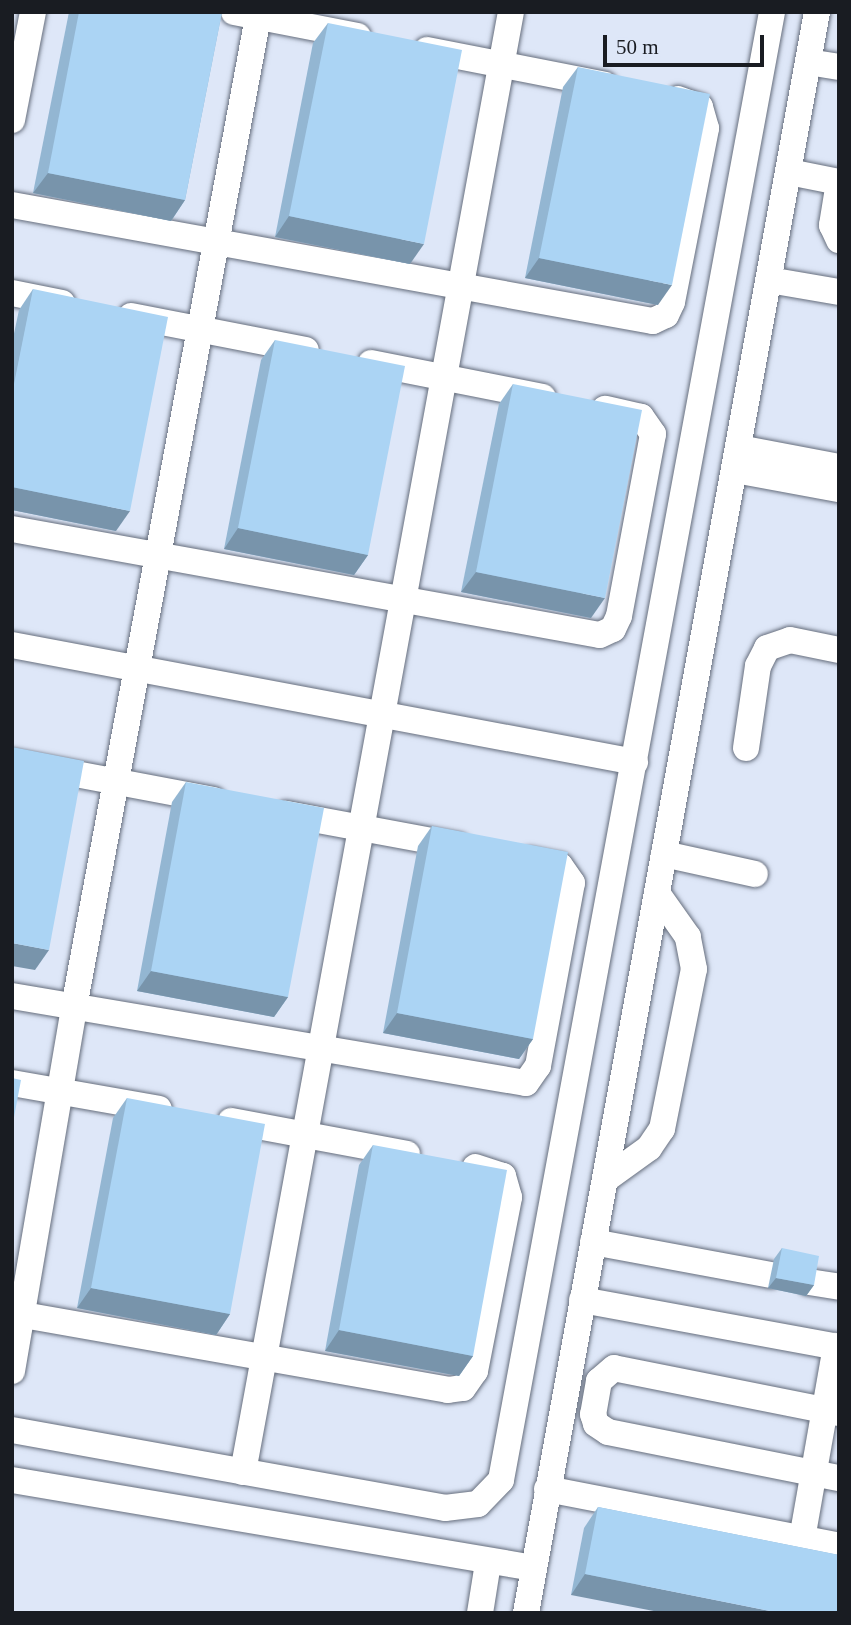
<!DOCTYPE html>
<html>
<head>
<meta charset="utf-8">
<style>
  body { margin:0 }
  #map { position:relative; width:851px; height:1625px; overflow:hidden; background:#dee7f8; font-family:"Times New Roman",serif }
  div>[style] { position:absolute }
  .roads { filter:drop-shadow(0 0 2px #666e7d) drop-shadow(0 0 2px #666e7d) }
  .minor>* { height:26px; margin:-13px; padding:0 13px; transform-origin:13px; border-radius:13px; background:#fff }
  .wall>* { inset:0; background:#93b6d2 }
  .shaded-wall>* { inset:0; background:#7894ab }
  .building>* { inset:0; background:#abd4f4 }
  span { translate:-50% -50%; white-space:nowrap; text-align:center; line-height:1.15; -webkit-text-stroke:7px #dee7f8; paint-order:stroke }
  .frame { position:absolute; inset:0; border:14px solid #191c22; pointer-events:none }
  .scale { position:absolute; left:603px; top:35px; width:161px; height:32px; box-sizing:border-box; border:4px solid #191c22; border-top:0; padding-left:9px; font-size:21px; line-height:24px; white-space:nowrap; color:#191c22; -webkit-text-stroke:5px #dee7f8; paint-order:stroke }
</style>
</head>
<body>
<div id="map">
  <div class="roads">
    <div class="minor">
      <div style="left:234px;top:12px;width:126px;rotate:11deg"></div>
      <div style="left:427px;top:50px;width:181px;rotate:11.1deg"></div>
      <div style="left:808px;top:62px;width:31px;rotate:9deg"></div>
      <div style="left:12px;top:120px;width:110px;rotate:-79deg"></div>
      <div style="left:789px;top:172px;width:51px;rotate:11.3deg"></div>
      <div style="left:839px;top:182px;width:44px;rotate:99.2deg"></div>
      <div style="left:832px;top:225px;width:17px;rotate:65deg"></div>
      <div style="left:12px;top:205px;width:651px;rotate:10.26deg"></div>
      <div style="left:653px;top:321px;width:14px;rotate:-25deg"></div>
      <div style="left:666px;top:315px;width:14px;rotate:-65deg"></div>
      <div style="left:672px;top:302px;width:177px;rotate:-78.9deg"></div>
      <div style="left:706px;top:128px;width:22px;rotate:-106deg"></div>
      <div style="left:700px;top:107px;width:23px;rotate:-160deg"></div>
      <div style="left:769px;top:280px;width:71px;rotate:9.7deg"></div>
      <div style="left:12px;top:293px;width:51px;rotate:11.3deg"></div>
      <div style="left:131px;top:316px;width:178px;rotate:11deg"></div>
      <div style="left:371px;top:363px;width:175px;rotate:11.2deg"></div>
      <div style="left:739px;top:448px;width:102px;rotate:10.8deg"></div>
      <div style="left:735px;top:470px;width:106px;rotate:10.4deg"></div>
      <div style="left:12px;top:529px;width:597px;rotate:10.22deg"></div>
      <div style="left:600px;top:635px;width:14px;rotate:-25deg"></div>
      <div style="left:613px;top:629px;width:14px;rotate:-65deg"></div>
      <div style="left:619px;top:616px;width:185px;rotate:-79.4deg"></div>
      <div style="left:653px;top:434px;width:21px;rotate:-125deg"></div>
      <div style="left:641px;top:417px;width:37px;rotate:-167deg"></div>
      <div style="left:12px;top:645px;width:634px;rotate:10.64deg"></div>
      <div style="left:746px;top:748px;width:83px;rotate:-81.7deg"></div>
      <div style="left:758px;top:666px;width:20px;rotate:-63deg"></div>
      <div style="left:767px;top:648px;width:24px;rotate:-19deg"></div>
      <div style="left:790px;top:640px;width:50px;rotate:11.5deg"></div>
      <div style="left:12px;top:762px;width:205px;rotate:10.7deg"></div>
      <div style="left:286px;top:814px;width:175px;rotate:10.5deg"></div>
      <div style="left:664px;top:854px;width:93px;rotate:12.4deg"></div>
      <div style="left:12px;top:996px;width:521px;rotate:9.61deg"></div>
      <div style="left:526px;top:1083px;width:21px;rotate:-55deg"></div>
      <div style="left:538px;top:1066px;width:186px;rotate:-79.5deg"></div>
      <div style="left:572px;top:883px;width:21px;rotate:-125deg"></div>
      <div style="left:560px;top:866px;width:31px;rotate:-169deg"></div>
      <div style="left:12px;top:1083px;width:149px;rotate:10deg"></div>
      <div style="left:231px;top:1121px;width:179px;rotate:10.6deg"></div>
      <div style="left:606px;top:1179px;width:53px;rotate:-35.8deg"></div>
      <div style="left:649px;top:1148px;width:23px;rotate:-56deg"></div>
      <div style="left:662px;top:1129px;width:163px;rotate:-78.7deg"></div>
      <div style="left:694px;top:969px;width:33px;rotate:-101deg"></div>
      <div style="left:688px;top:937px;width:54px;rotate:-125.2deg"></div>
      <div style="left:593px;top:1242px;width:181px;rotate:10.5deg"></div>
      <div style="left:809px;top:1282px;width:30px;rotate:9deg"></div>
      <div style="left:582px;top:1300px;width:261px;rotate:10.4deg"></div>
      <div style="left:12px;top:1313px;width:443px;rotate:10deg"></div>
      <div style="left:448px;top:1390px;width:15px;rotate:-8deg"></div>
      <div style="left:463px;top:1388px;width:21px;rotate:-55deg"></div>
      <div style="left:475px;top:1371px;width:177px;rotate:-78.9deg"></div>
      <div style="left:509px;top:1197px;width:22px;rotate:-106deg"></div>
      <div style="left:503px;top:1176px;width:29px;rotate:-162deg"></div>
      <div style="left:12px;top:1371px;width:369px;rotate:-80.3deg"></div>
      <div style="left:74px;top:1007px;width:1012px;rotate:-79.47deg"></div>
      <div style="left:839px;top:1413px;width:229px;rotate:-168.7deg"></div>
      <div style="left:614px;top:1368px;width:20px;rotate:139deg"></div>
      <div style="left:599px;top:1381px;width:34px;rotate:100deg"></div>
      <div style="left:593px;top:1414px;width:10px;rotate:73deg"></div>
      <div style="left:596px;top:1424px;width:14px;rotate:34deg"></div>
      <div style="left:608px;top:1432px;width:236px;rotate:11.3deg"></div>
      <div style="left:12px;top:1430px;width:440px;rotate:10.2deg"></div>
      <div style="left:445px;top:1508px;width:33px;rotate:-7deg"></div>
      <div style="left:478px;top:1504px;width:33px;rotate:-46deg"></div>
      <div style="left:501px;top:1480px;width:1493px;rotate:-79.54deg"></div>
      <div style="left:243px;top:1472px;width:1484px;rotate:-79.6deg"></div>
      <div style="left:12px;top:1480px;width:529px;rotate:9.57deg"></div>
      <div style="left:547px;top:1489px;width:298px;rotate:11deg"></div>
      <div style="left:802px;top:1539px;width:196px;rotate:-80deg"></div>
      <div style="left:480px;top:1613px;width:51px;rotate:-80.9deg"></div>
      <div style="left:526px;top:1613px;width:1627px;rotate:-79.7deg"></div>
    </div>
  </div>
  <div class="wall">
    <div style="clip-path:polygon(69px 12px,222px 12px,185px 200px,171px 221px,33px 193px)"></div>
    <div style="clip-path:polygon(328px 23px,410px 264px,275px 237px,313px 43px)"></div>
    <div style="clip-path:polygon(578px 67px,658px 305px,525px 278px,563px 87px)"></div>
    <div style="clip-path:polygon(33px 289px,116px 531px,12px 510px,12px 343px,19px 310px)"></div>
    <div style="clip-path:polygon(275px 340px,368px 555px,354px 575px,224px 549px,261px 360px)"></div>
    <div style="clip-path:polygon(513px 384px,591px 618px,461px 592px,499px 404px)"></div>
    <div style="clip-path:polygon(186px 782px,288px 997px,274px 1017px,137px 991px,172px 802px)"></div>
    <div style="clip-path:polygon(432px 826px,533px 1039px,519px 1059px,383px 1033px,418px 846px)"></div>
    <div style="clip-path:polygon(127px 1098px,230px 1314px,216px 1335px,77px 1308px,113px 1118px)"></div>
    <div style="clip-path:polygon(373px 1145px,473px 1356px,459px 1376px,325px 1351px,359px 1165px)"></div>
    <div style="clip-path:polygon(782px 1248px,814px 1285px,806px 1296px,768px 1288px,774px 1259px)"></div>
    <div style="clip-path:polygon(598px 1507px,839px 1555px,571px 1595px,584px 1528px)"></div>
  </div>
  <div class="shaded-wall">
    <div style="clip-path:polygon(48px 173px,185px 200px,171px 221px,33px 193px)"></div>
    <div style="clip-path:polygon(289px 216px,424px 244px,410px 264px,275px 237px)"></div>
    <div style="clip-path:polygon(539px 258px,672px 285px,658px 305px,525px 278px)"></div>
    <div style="clip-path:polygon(12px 487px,130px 511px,116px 531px,12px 510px)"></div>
    <div style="clip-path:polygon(238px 528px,368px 555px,354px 575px,224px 549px)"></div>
    <div style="clip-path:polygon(476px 572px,605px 598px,591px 618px,461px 592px)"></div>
    <div style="clip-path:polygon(12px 943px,49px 950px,35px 970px,12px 966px)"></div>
    <div style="clip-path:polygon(151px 971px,288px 997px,274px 1017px,137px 991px)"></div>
    <div style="clip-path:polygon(397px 1013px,533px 1039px,519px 1059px,383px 1033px)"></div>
    <div style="clip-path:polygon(776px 1278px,814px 1285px,806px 1296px,768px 1288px)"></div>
    <div style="clip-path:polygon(91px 1288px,230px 1314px,216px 1335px,77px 1308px)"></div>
    <div style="clip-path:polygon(339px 1330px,473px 1356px,459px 1376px,325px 1351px)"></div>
    <div style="clip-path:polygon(585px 1574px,780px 1613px,664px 1613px,571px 1595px)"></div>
  </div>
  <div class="building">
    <div style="clip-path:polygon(79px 12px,222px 12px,185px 200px,48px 173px)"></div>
    <div style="clip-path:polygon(328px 23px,462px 50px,424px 244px,289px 216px)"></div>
    <div style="clip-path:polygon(578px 67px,710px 94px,672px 285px,539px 258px)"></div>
    <div style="clip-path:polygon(33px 289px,168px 317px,130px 511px,12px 487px,12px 394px)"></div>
    <div style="clip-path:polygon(275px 340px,405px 366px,368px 555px,238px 528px)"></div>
    <div style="clip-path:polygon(513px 384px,642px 410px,605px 598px,476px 572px)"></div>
    <div style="clip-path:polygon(12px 747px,84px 761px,49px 950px,12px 943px)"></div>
    <div style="clip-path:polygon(186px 782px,324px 808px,288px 997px,151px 971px)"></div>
    <div style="clip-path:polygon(432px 826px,568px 852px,533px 1039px,397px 1013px)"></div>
    <div style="clip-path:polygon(12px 1078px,21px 1080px,12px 1128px)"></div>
    <div style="clip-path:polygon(127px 1098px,265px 1124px,230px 1314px,91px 1288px)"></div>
    <div style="clip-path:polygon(373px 1145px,507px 1170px,473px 1356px,339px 1330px)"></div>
    <div style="clip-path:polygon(782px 1248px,819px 1256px,814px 1285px,776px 1278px)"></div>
    <div style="clip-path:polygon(598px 1507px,839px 1555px,839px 1613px,780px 1613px,585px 1574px)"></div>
  </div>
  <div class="frame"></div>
  <div class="scale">50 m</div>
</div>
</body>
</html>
